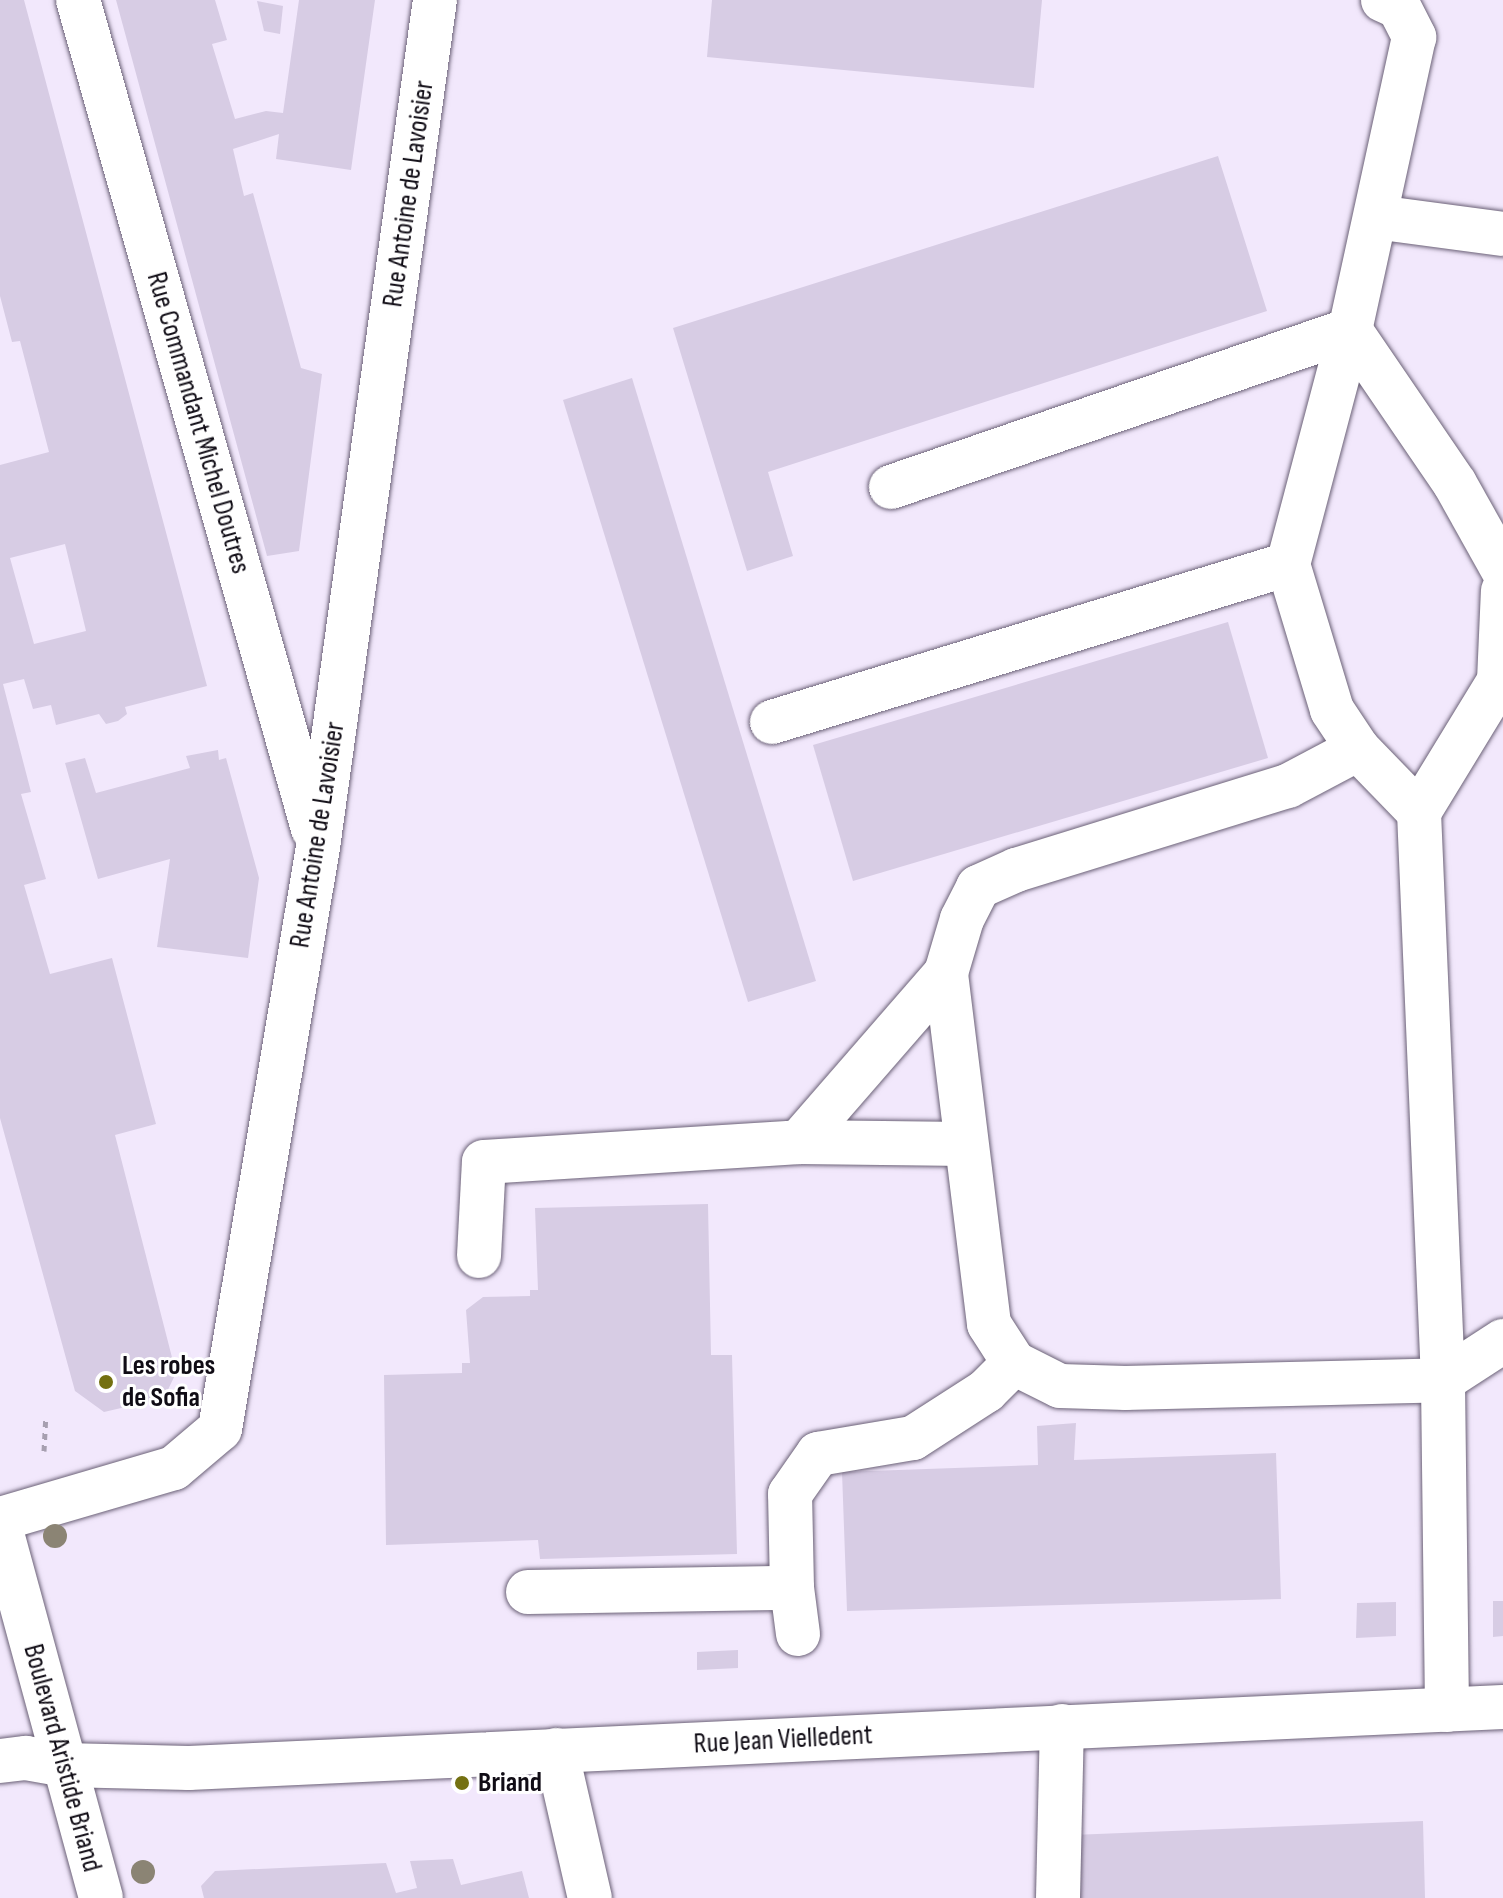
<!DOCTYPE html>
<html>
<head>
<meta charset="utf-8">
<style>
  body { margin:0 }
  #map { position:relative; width:1503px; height:1898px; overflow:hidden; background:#f2e8fc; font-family:"Sofia Sans Condensed",sans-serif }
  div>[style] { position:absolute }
  .building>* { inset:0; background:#d7cce4 }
  .path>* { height:5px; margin-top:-2.5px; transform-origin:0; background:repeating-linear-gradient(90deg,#a79fb0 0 6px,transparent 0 12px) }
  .roads { filter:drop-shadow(0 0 2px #6b6177) drop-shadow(0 0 2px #6b6177) }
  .minor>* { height:44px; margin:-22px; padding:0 22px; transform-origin:22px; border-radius:22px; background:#fff }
  .major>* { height:44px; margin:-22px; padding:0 22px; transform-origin:22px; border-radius:22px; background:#fff }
  .trees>* { width:24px; height:24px; margin:-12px; border-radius:50%; background:#8b8474 }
  .dots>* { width:22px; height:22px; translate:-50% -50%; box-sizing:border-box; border:4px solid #fff; border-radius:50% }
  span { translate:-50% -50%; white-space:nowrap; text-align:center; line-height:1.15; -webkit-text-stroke:6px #fff; paint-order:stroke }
  .street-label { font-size:28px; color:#100c15 }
  .poi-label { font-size:28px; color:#100c15; font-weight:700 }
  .left { translate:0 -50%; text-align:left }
</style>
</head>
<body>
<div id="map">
  <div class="building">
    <div style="clip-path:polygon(evenodd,0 0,24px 0,207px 686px,125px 707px,127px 714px,118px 721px,106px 724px,99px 714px,56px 725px,51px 705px,33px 709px,24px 679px,3px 684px,31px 792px,21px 794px,46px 879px,24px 885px,50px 974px,112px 958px,156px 1124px,115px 1135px,176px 1373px,164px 1398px,104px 1412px,75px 1391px,0 1118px,0 465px,49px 452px,20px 341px,12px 342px,0 296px,0 0,65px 544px,86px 631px,34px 644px,10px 558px,65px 544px)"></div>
    <div style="clip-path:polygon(116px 0,215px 0,227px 40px,212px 44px,235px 119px,266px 111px,283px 113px,299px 0,375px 0,351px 170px,276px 159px,279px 134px,233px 149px,244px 196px,253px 193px,301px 368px,322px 374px,299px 551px,267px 556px)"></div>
    <div style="clip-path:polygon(712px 0,1042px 0,1034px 88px,707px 57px)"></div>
    <div style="clip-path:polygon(257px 1px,283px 6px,280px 34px,264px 31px)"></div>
    <div style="clip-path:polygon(1218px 156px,1267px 311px,768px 472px,793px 556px,747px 571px,673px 328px)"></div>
    <div style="clip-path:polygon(632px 378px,816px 981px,748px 1002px,563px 400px)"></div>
    <div style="clip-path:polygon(1228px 622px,1268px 758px,853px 881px,813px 745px)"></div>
    <div style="clip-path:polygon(218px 750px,219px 760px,226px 758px,259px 878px,248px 958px,157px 947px,170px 859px,98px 879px,65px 763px,85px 758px,96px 793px,190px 768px,186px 756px)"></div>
    <div style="clip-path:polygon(708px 1204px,711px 1355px,732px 1355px,737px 1554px,540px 1559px,538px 1540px,386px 1545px,384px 1375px,462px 1373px,462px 1363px,470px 1363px,466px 1310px,483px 1297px,530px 1296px,530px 1290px,538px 1290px,535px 1208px)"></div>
    <div style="clip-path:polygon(1076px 1423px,1074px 1460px,1276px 1453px,1281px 1599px,847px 1611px,842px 1472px,1038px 1465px,1037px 1426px)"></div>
    <div style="clip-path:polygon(1493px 1601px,1503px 1601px,1503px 1636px,1493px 1637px)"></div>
    <div style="clip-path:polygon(1396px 1602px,1396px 1636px,1356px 1638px,1357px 1603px)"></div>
    <div style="clip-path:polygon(738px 1650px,738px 1668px,697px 1670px,697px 1652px)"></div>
    <div style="clip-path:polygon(1423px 1821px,1425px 1898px,1049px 1898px,1047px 1836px)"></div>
    <div style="clip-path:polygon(453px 1859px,461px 1885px,522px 1871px,529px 1898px,204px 1898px,201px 1886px,215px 1871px,386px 1863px,396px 1893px,417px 1888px,410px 1861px)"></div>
  </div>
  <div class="path">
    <div style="left:44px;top:1451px;width:34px;rotate:-87deg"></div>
  </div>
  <div class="roads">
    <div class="minor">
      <div style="left:78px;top:0;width:862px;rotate:74.17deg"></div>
      <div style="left:1383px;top:0;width:17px;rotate:24deg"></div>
      <div style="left:1399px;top:7px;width:34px;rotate:63deg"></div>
      <div style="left:1414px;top:37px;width:300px;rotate:102.3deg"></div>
      <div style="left:1350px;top:330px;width:186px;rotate:55.7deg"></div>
      <div style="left:1455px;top:484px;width:98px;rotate:60.8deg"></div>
      <div style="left:1376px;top:217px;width:128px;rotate:7.6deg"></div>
      <div style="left:1350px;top:330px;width:242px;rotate:104.8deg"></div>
      <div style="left:1288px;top:564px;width:152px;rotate:73.2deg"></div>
      <div style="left:1332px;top:710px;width:47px;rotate:56.3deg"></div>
      <div style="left:1358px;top:749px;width:88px;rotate:45.9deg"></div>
      <div style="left:891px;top:487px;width:485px;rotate:-18.9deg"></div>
      <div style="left:772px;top:722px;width:540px;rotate:-17.02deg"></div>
      <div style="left:799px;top:1142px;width:224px;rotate:-49deg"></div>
      <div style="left:479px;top:1256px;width:94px;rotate:-87deg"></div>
      <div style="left:484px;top:1162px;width:316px;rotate:-3.6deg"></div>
      <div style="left:799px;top:1142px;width:167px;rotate:0.7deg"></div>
      <div style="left:1014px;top:1363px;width:46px;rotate:-122.7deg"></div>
      <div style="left:989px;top:1324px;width:354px;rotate:-97deg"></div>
      <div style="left:946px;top:973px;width:56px;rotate:-73.5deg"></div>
      <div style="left:962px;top:919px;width:36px;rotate:-63deg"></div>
      <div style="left:978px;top:887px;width:42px;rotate:-24.1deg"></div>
      <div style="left:1016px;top:870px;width:285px;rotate:-17.2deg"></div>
      <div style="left:1288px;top:786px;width:79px;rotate:-27.9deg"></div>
      <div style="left:0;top:1519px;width:181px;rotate:-16.3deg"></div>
      <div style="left:174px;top:1468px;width:60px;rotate:-40.3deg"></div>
      <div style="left:220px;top:1429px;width:590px;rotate:-80.44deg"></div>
      <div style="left:318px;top:847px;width:855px;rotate:-82.14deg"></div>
      <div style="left:528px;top:1592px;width:264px;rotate:-0.9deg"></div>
      <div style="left:798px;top:1634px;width:46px;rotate:-97.4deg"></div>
      <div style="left:792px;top:1588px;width:94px;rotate:-91.2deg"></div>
      <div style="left:790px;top:1494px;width:49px;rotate:-55deg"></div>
      <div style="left:818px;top:1454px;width:96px;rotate:-9.6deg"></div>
      <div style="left:913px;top:1438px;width:87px;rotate:-32.8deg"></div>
      <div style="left:986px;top:1391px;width:40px;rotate:-45deg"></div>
      <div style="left:1014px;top:1363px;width:51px;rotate:26.6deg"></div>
      <div style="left:1060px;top:1386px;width:66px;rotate:1.7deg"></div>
      <div style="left:1126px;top:1388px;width:317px;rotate:-1.4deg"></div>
      <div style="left:1443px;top:1380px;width:72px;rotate:-33deg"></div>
      <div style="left:1447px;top:1710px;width:330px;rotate:-90.7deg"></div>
      <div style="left:1443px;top:1380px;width:569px;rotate:-92.42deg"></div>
      <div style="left:1419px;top:812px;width:153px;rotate:-58.6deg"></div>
      <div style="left:1499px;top:681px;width:90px;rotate:-87.5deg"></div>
      <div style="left:556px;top:1750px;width:152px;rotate:77.1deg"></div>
      <div style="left:0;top:1761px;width:26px;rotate:-7deg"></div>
      <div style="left:26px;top:1758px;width:39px;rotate:10deg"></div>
      <div style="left:64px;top:1765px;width:125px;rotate:1.4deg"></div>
      <div style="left:189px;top:1768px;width:1315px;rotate:-2.66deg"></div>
      <div style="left:1058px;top:1898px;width:172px;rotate:-88.7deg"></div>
    </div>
    <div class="major">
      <div style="left:0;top:1526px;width:385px;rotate:74.8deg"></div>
    </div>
  </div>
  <div class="trees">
    <div style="left:55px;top:1536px"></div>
    <div style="left:143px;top:1872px"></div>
  </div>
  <div class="dots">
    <div style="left:106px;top:1382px;background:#747011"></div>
    <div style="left:462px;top:1783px;background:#747011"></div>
  </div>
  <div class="street-label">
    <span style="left:409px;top:194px;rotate:-82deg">Rue Antoine de Lavoisier</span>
    <span style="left:198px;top:423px;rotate:74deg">Rue Commandant Michel Doutres</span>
    <span style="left:318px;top:835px;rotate:-81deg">Rue Antoine de Lavoisier</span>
    <span style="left:783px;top:1740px;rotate:-3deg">Rue Jean Vielledent</span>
    <span style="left:62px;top:1758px;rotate:75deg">Boulevard Aristide Briand</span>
  </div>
  <div class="poi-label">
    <span class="left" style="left:122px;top:1382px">Les robes<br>de Sofia</span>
    <span class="left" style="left:478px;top:1783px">Briand</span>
  </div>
</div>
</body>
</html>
